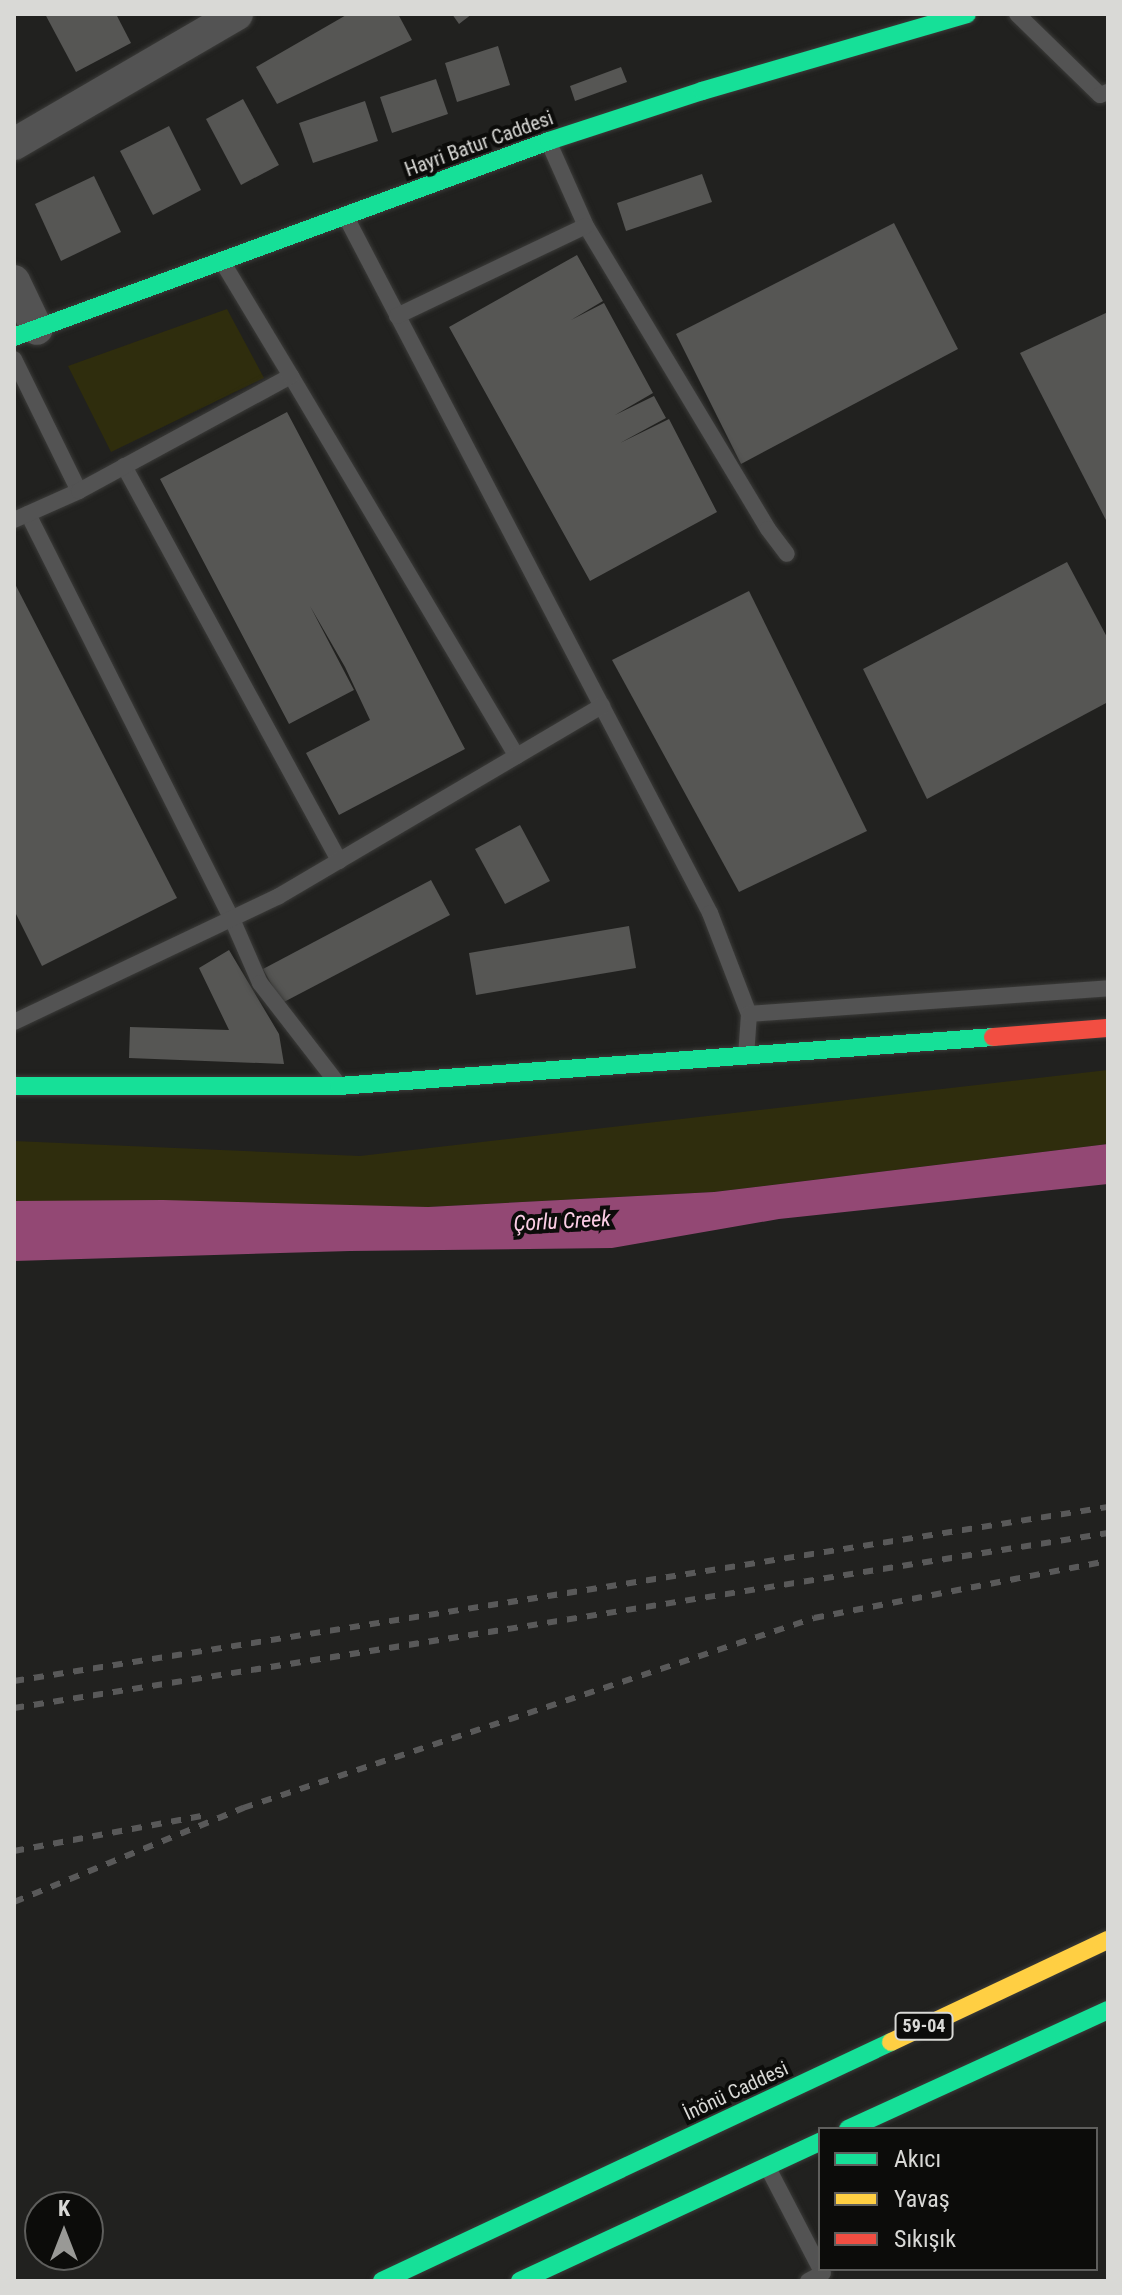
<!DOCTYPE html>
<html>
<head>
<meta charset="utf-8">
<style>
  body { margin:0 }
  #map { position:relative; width:1122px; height:2295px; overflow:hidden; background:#21211f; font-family:"Roboto Condensed",sans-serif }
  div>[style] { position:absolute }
  .green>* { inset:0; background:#2f2d0d }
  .water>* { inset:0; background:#934874 }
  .building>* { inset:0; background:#565654 }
  .roads { filter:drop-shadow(0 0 2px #3b3b39) drop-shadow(0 0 2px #3b3b39) }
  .lane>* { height:16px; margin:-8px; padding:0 8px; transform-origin:8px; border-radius:8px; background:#535353 }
  .street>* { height:32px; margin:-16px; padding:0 16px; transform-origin:16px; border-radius:16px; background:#535353 }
  .fast>* { height:18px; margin:-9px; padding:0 9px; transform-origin:9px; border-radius:9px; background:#16e098 }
  .slow>* { height:18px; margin:-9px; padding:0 9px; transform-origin:9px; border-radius:9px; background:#ffcf43 }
  .jam>* { height:18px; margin:-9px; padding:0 9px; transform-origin:9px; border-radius:9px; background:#f24e42 }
  .rail>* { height:6px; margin-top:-3px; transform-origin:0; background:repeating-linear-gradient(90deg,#595959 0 10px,transparent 0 20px) }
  span { translate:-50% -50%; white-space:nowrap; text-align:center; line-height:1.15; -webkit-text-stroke:8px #0c0c0a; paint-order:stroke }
  .shield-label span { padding:2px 6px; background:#0c0c0a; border:2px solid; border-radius:6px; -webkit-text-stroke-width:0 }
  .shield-label { font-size:18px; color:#d9d9d6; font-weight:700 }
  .street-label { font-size:20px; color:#d9d9d6 }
  .water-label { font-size:22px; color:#fdcee6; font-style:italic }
  .frame { position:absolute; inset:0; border:16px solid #d9d9d6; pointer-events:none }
  .legend { position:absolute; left:818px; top:2127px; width:280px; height:144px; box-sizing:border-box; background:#0c0c0a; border:2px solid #5e5e5c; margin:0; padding:10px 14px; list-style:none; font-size:24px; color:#d9d9d6 }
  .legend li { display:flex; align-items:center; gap:16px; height:40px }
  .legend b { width:40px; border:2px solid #5e5e5c }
  .north { position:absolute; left:24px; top:2191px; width:80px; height:80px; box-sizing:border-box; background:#0c0c0a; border:2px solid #5e5e5c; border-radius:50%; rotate:0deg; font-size:22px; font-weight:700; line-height:32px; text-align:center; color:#d9d9d6 }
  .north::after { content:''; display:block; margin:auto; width:28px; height:36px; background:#999996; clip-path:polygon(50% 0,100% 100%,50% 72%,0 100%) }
</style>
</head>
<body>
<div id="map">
  <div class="green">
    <div style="clip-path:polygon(227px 309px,264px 378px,111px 452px,68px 366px)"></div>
    <div style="clip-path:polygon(1108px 1070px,1108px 1144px,714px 1192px,428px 1207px,14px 1201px,14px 1141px,360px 1156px)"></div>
  </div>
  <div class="water">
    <div style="clip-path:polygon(1108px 1144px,1108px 1184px,779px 1219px,612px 1248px,350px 1251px,14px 1261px,14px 1201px,163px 1200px,428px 1207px,714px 1192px)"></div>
  </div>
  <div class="building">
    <div style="clip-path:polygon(45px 14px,116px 14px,131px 43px,76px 72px)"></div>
    <div style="clip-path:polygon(348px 14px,398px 14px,412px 40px,277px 104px,256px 67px)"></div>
    <div style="clip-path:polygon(452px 14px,472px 14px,459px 24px)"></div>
    <div style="clip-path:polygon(498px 46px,510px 85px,457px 102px,445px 63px)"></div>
    <div style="clip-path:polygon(621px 67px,627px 82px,575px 101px,570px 86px)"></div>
    <div style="clip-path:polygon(436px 79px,448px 114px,392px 133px,380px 97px)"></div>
    <div style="clip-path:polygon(243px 99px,279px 165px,241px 185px,206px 119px)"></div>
    <div style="clip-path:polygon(365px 101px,378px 141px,313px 163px,299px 123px)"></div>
    <div style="clip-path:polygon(169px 126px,201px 190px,153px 215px,120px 151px)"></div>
    <div style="clip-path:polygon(702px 174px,712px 202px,626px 231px,617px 203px)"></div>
    <div style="clip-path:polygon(94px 176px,121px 232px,61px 261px,35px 204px)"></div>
    <div style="clip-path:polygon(894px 223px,958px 349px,741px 464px,676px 334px)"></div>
    <div style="clip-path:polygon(577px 255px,603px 301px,571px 320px,604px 303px,653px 393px,615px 415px,654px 396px,666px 418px,620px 443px,669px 419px,717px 512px,590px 581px,449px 327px)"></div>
    <div style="clip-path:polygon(1108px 312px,1108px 524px,1020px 353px)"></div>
    <div style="clip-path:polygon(287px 412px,465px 749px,339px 815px,306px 753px,370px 720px,345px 667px,310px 606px,354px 690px,289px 724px,160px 479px)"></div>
    <div style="clip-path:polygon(1067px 562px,1108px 639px,1108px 702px,927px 799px,863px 669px)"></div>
    <div style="clip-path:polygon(14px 582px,177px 898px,42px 966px,14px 910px)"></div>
    <div style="clip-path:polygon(749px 591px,867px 831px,739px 892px,612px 660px)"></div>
    <div style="clip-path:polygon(520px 825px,550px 881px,505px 904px,475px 849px)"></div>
    <div style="clip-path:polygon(431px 880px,450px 915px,282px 1003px,263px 969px)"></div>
    <div style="clip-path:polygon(629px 926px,636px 968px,476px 995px,469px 953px)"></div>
    <div style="clip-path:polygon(229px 950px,279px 1034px,284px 1064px,129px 1058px,130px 1027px,229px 1030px,199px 968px)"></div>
  </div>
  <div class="roads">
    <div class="lane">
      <div style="left:1017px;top:14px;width:116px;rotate:44.3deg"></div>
      <div style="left:1100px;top:95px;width:9px;rotate:-21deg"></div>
      <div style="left:549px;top:143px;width:91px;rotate:66deg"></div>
      <div style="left:586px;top:226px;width:353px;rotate:59deg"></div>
      <div style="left:768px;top:529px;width:31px;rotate:53deg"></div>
      <div style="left:346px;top:217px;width:785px;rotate:62.39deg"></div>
      <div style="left:710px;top:913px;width:108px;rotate:68.9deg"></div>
      <div style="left:749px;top:1014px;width:39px;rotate:94deg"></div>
      <div style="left:397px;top:316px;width:209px;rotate:-25.5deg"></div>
      <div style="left:14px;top:359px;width:147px;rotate:63.8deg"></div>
      <div style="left:291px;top:376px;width:442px;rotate:59.3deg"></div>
      <div style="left:124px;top:466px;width:450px;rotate:61.4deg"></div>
      <div style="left:28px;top:514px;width:453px;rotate:63.3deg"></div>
      <div style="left:232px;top:919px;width:70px;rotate:66.4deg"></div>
      <div style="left:260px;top:983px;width:123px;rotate:52.3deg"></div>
      <div style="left:14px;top:520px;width:71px;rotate:-24deg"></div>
      <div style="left:79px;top:491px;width:241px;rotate:-28.5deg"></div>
      <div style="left:291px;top:376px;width:134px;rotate:-121deg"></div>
      <div style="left:749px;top:1014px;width:360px;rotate:-4.1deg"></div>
      <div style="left:14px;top:1022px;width:293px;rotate:-25.4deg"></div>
      <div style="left:279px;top:896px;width:375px;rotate:-30.5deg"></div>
      <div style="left:768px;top:2168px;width:113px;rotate:62.5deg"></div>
      <div style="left:808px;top:2281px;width:17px;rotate:-28deg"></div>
    </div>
    <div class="street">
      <div style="left:14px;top:144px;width:258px;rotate:-30.2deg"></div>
      <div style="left:14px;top:281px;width:53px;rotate:64.4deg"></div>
    </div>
    <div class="fast">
      <div style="left:14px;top:337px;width:570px;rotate:-20.12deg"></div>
      <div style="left:549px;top:141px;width:161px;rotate:-18.1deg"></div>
      <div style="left:702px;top:91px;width:276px;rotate:-16.2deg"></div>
      <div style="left:14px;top:1086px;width:325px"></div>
      <div style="left:339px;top:1086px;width:656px;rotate:-4.28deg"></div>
      <div style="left:848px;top:2129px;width:286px;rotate:-24.6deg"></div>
      <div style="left:382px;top:2281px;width:562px;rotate:-25.15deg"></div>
      <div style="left:520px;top:2281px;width:331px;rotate:-24.9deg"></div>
    </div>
    <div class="slow">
      <div style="left:891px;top:2042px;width:240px;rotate:-25.2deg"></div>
    </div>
    <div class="jam">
      <div style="left:993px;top:1037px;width:115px;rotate:-4.5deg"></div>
    </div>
  </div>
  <div class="rail">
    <div style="left:14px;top:1681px;width:1108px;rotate:-9.04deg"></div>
    <div style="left:14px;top:1708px;width:1108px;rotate:-9.09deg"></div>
    <div style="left:14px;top:1851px;width:196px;rotate:-10.6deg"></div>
    <div style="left:14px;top:1902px;width:248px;rotate:-22.3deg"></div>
    <div style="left:243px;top:1808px;width:602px;rotate:-18.4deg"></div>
    <div style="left:814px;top:1618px;width:299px;rotate:-11deg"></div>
  </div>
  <div class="shield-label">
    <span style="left:924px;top:2026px">59-04</span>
  </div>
  <div class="street-label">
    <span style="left:479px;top:144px;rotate:-20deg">Hayri Batur Caddesi</span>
    <span style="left:736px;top:2091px;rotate:-25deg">İnönü Caddesi</span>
  </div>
  <div class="water-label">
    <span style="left:562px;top:1221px;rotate:-3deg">Çorlu Creek</span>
  </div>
  <div class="frame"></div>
  <ul class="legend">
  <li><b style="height:10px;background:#16e098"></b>Akıcı</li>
  <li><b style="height:10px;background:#ffcf43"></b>Yavaş</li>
  <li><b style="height:10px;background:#f24e42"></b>Sıkışık</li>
  </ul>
  <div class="north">K</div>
</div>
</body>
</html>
